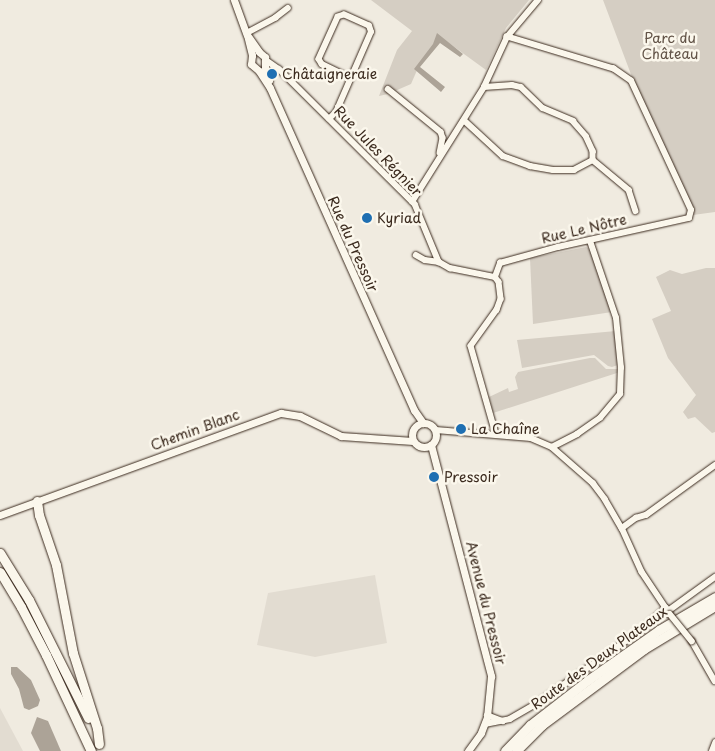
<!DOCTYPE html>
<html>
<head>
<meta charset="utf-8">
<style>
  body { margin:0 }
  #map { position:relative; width:715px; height:751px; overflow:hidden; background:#f0ebe0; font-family:"Playpen Sans",sans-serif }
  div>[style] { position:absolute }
  .built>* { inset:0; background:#e2dcd1 }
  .green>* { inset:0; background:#d5cec3 }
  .water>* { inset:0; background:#aca397 }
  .roads { filter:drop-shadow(0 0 1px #3b2a1e) drop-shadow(0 0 1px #3b2a1e) }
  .minor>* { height:5.5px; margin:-2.75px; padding:0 2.75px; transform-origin:2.75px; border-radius:2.75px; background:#fbf7ec }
  .tertiary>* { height:7px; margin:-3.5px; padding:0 3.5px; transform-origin:3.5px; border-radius:3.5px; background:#fbf7ec }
  .tertiary>.ring { margin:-3.5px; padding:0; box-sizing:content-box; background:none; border:7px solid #fbf7ec; border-radius:50% }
  .primary>* { height:9px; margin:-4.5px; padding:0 4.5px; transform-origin:4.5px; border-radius:4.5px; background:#fbf7ec }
  .trunk>* { height:9px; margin:-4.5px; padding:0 4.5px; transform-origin:4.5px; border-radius:4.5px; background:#fbf7ec }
  .bridges { filter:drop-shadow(0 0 1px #3b2a1e) drop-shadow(0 0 1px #3b2a1e) }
  .minor-bridge>* { height:5.5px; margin:-2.75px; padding:0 2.75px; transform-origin:2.75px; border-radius:2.75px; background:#fbf7ec }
  .dots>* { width:14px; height:14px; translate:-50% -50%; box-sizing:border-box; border:2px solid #fbf7ec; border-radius:50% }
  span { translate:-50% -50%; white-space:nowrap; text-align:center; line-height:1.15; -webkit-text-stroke:5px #fbf7ec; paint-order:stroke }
  .park-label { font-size:14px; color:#625347 }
  .poi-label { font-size:14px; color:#3b2a1e }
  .left { translate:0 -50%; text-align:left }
  .street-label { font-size:14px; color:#3b2a1e }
</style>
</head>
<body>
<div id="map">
  <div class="built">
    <div style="clip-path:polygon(375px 575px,387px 643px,315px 657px,257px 645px,268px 593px)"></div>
    <div style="clip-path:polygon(0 708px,23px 751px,0 751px)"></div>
  </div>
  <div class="green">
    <div style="clip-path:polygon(371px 0,529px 0,506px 28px,486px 70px,442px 38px,418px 68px,411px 84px,388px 94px,379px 96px,397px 50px,412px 31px)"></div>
    <div style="clip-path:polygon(603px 0,715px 0,715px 212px,693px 215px,694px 210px,635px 85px)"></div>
    <div style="clip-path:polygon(586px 247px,590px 249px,612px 312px,533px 324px,530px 258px)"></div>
    <div style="clip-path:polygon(706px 268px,715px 268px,715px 432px,712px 433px,695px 417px,688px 419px,683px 412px,696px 395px,668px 358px,652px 319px,671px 311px,656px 277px,670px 270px,682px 274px)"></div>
    <div style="clip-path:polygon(616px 331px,618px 365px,612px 367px,608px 366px,594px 355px,522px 368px,517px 340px)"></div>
    <div style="clip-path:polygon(590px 358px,595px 358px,606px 369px,619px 369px,620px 372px,493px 413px,489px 397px,508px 388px,509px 392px,518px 389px,515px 377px,518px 372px)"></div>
  </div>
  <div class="water">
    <div style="clip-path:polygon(437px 33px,463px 54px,460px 57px,440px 43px,420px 67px,445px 87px,441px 92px,414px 69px,433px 44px)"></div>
    <div style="clip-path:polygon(11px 667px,17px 667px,31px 680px,40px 700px,38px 706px,29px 710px,24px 708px,19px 689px,11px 674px)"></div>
    <div style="clip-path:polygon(37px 717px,48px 721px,61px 751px,40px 751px,31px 733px)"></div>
  </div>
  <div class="roads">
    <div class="minor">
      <div style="left:247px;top:33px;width:32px;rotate:-28deg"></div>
      <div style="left:275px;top:18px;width:16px;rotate:-38deg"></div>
      <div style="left:266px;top:60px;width:16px;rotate:35deg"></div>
      <div style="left:279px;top:69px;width:192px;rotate:44.8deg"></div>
      <div style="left:415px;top:204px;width:63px;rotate:67.5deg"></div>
      <div style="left:439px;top:262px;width:13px;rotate:29deg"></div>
      <div style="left:450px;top:268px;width:46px;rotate:11.3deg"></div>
      <div style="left:495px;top:277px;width:6px;rotate:51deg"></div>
      <div style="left:499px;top:282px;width:17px;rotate:83deg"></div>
      <div style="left:501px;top:299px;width:12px;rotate:110deg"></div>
      <div style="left:497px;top:310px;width:44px;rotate:125.8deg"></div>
      <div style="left:471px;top:346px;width:91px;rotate:74.1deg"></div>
      <div style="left:484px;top:87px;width:28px;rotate:-4deg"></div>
      <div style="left:512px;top:85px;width:9px;rotate:13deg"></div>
      <div style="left:521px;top:87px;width:30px;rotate:44deg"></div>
      <div style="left:543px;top:108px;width:33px;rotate:23deg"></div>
      <div style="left:573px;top:121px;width:20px;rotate:49deg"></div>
      <div style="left:586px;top:136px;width:17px;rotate:65deg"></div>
      <div style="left:593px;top:151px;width:9px;rotate:90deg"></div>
      <div style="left:593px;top:160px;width:47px;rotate:39.8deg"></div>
      <div style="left:629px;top:190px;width:22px;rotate:72deg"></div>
      <div style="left:388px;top:89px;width:68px;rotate:39.1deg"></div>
      <div style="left:441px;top:132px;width:6px;rotate:72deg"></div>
      <div style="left:443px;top:138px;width:15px;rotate:101deg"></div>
      <div style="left:329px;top:119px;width:10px;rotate:-45deg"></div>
      <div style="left:336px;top:112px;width:87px;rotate:-66.4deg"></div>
      <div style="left:371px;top:32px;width:6px;rotate:-108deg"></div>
      <div style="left:369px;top:26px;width:27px;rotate:-156deg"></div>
      <div style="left:344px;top:15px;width:6px;rotate:162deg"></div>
      <div style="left:338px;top:17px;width:46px;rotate:114.3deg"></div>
      <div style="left:319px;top:59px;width:6px;rotate:59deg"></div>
      <div style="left:322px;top:64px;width:32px;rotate:26deg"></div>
      <div style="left:464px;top:120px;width:53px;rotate:42.7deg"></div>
      <div style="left:503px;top:156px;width:29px;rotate:20deg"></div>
      <div style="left:530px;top:166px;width:23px;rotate:10deg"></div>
      <div style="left:553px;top:170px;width:21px"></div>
      <div style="left:574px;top:170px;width:21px;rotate:-28deg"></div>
      <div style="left:412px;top:202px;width:136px;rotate:-57.9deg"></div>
      <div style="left:484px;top:87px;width:55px;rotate:-65.3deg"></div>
      <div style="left:507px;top:37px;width:48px;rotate:-50deg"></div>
      <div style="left:416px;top:255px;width:10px;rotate:29deg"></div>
      <div style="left:425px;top:260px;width:14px;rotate:8deg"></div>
      <div style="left:495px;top:277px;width:15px;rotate:-70deg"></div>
      <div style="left:500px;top:263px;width:60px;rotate:-15.4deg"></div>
      <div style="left:558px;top:247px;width:134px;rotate:-12.5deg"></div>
      <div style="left:689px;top:218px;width:8px;rotate:-76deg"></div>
      <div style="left:691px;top:210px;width:142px;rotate:-114.9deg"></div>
      <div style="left:631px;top:81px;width:21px;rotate:-145deg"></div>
      <div style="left:614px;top:69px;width:112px;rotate:-163.3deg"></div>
      <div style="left:436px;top:430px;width:95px;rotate:4.8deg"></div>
      <div style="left:531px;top:438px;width:23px;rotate:23deg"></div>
      <div style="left:552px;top:447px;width:55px;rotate:41.3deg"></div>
      <div style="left:593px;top:483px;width:20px;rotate:53deg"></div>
      <div style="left:605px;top:499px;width:34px;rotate:60deg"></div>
      <div style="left:622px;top:528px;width:48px;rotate:65.6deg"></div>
      <div style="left:642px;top:572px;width:50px;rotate:56.3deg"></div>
      <div style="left:552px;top:447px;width:28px;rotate:-27deg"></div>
      <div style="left:577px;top:434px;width:28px;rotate:-35deg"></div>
      <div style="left:600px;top:418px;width:31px;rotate:-50deg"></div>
      <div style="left:620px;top:394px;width:26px;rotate:-88deg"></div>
      <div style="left:621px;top:368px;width:50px;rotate:-95.7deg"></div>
      <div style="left:616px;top:318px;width:81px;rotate:-108.7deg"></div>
      <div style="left:622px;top:528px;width:17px;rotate:-36deg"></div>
      <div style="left:636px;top:518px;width:10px;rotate:-17deg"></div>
      <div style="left:646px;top:515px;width:85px;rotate:-35.9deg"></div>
      <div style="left:668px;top:611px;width:58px;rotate:-35.9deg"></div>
      <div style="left:692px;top:641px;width:46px;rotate:60.1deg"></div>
      <div style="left:487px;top:715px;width:17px;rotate:21deg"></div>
      <div style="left:485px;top:724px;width:25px;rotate:-11deg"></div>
      <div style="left:510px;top:719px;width:30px;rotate:-30deg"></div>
      <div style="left:536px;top:704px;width:126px;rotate:-35deg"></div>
      <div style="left:639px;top:632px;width:36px;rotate:-42deg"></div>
      <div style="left:712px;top:751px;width:9px;rotate:-69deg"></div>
    </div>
    <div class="tertiary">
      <div style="left:234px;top:0;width:37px;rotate:70deg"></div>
      <div style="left:247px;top:35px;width:21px;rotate:76deg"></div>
      <div style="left:252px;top:55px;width:9px;rotate:96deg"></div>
      <div style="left:251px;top:64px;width:11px;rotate:41deg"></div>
      <div style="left:259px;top:71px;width:20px;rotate:57deg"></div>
      <div style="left:270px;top:88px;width:353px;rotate:65.9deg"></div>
      <div style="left:414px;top:410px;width:16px;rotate:55deg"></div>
      <div style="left:248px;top:36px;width:19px;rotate:55deg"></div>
      <div style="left:259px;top:52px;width:8px;rotate:40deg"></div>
      <div style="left:265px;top:57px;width:11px;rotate:90deg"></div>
      <div style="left:265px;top:68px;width:13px;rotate:72deg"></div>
      <div class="ring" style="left:412px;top:423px;width:17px;height:17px"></div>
      <div style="left:431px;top:445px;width:239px;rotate:75.4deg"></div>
      <div style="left:491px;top:676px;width:41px;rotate:95.6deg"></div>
      <div style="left:487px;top:717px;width:17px;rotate:111deg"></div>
      <div style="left:481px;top:733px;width:22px;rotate:126deg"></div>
      <div style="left:0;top:515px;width:299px;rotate:-20deg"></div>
      <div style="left:281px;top:413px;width:19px;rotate:9deg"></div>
      <div style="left:300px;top:416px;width:46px;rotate:26deg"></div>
      <div style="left:341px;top:436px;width:72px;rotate:4deg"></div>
    </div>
    <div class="primary">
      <div style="left:505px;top:751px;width:36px;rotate:-46deg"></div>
      <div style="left:530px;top:725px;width:73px;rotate:-37.8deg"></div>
      <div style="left:588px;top:680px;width:87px;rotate:-35.2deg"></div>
      <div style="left:659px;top:630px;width:65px;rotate:-30.5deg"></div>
      <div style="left:516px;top:751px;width:37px;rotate:-45deg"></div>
      <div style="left:542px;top:725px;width:127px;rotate:-36.7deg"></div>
      <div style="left:644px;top:649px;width:83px;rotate:-31.2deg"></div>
    </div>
    <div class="trunk">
      <div style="left:37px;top:501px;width:14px;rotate:82deg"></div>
      <div style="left:39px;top:515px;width:53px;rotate:71.2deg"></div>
      <div style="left:56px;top:565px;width:90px;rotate:79.1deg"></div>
      <div style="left:73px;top:653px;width:79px;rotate:72.3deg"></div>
      <div style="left:97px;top:728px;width:16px;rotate:83deg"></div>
      <div style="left:0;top:553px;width:55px;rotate:58.3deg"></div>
      <div style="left:29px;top:600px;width:132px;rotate:63.4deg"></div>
      <div style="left:0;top:572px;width:41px;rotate:59deg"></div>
      <div style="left:21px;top:607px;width:54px;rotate:62.5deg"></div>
      <div style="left:46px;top:655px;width:106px;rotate:64.9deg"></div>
    </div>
  </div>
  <div class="bridges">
    <div class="minor-bridge">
      <div style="left:670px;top:614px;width:35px;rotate:51deg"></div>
    </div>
  </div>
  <div class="dots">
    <div style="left:272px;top:74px;background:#1f6fb2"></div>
    <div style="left:367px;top:218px;background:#1f6fb2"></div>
    <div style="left:461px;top:429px;background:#1f6fb2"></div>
    <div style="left:434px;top:477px;background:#1f6fb2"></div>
  </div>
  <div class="park-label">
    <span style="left:670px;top:46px">Parc du<br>Château</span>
  </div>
  <div class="poi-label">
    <span class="left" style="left:282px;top:74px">Châtaigneraie</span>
    <span class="left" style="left:377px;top:218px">Kyriad</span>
    <span class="left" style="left:471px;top:429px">La Chaîne</span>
    <span class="left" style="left:444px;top:477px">Pressoir</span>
  </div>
  <div class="street-label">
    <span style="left:378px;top:151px;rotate:46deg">Rue Jules Régnier</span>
    <span style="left:584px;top:229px;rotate:-13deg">Rue Le Nôtre</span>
    <span style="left:353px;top:244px;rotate:66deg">Rue du Pressoir</span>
    <span style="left:195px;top:430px;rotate:-20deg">Chemin Blanc</span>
    <span style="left:486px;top:603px;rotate:76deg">Avenue du Pressoir</span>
    <span style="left:599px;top:658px;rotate:-36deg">Route des Deux Plateaux</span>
  </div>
</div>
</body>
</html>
